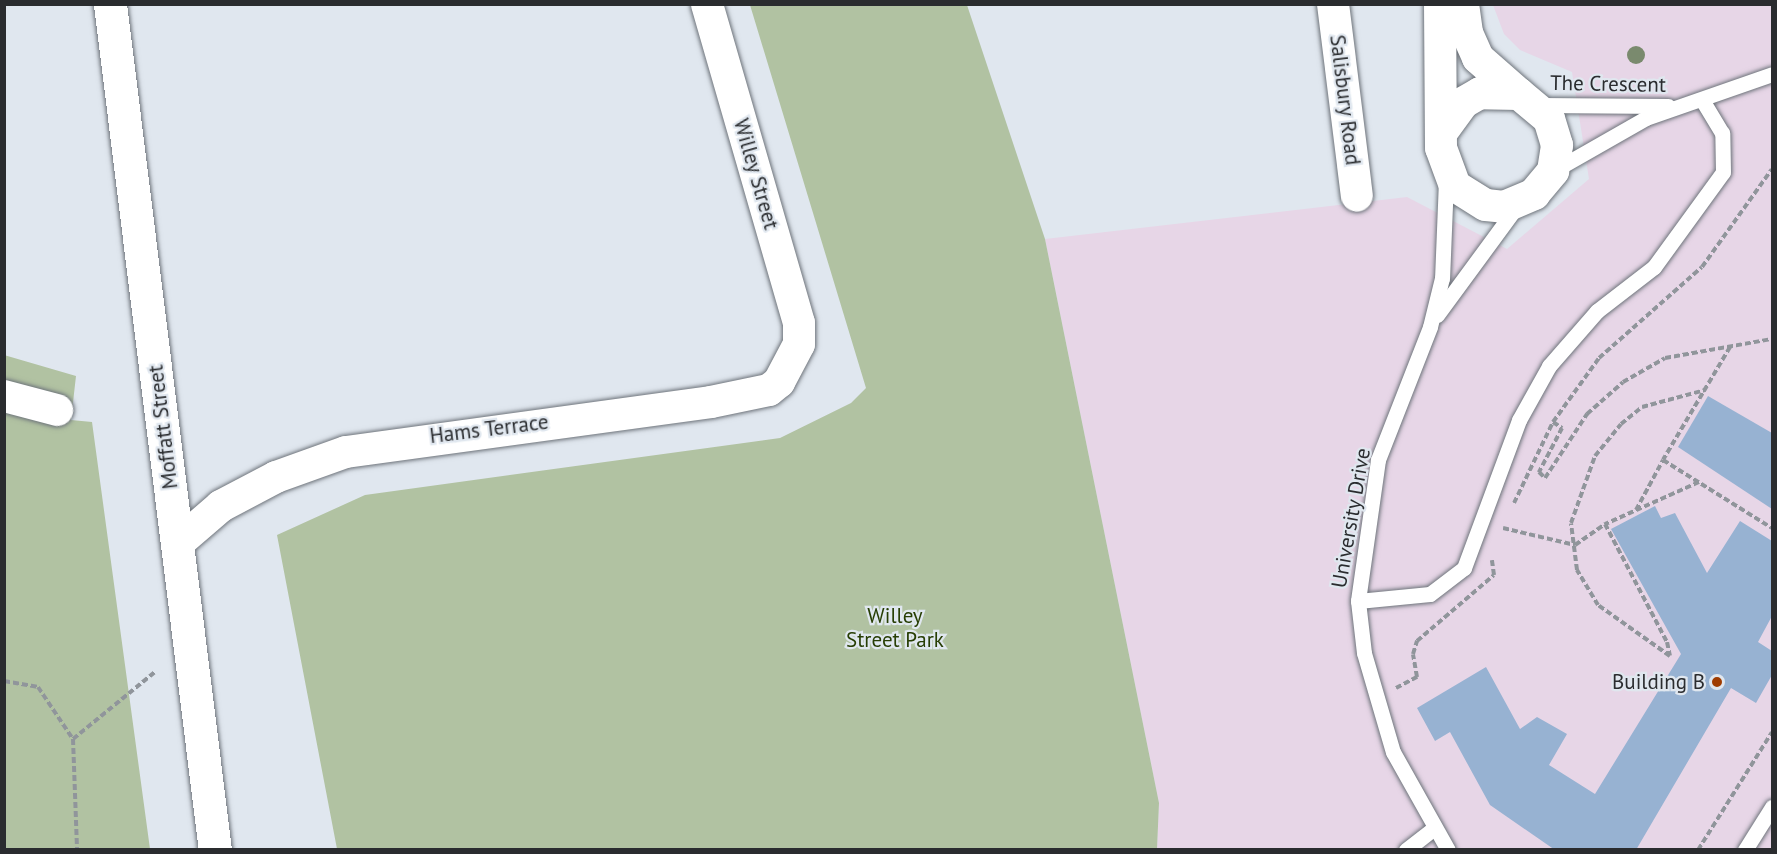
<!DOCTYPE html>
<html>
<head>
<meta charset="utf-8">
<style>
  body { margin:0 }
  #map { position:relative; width:1777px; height:854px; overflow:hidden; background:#e0e7ef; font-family:"PT Sans",sans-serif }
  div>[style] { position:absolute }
  .education>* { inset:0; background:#e7d6e7 }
  .green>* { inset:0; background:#b1c2a2 }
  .building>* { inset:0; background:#97b2d2 }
  .path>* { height:4px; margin-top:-2px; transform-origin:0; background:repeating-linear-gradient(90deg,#90959b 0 6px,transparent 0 9px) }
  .roads { filter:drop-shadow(0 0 2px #6e747b) drop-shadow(0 0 2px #6e747b) }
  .service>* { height:15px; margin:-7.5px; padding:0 7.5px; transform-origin:7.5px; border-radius:7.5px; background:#fff }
  .minor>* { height:32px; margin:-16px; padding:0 16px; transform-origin:16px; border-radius:16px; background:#fff }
  .secondary>* { height:33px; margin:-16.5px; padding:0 16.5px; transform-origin:16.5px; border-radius:16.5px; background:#fff }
  .trees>* { width:18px; height:18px; margin:-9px; border-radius:50%; background:#7a8a6e }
  .dots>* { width:16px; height:16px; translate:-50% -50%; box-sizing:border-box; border:3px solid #e0e7ef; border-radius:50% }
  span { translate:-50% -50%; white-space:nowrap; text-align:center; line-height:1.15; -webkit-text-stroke:4.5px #e0e7ef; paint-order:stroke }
  .street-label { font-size:21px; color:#2a2c2f }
  .park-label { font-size:21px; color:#273e04 }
  .poi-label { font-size:21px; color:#2a2c2f }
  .right { translate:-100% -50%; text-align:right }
  .frame { position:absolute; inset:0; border:6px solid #2a2c2f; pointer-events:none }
</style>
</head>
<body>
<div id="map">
  <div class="education">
    <div style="clip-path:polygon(1493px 5px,1772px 5px,1772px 849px,1157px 849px,1159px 803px,1045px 239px,1407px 197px,1507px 249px,1589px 179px,1572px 72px,1520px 50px,1504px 34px)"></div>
  </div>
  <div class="green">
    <div style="clip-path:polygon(750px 5px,967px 5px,1045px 239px,1159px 803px,1157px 849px,337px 849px,277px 535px,365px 495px,780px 438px,851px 403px,866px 388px)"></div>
    <div style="clip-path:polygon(4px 355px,76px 376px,71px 420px,92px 422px,150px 849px,5px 849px)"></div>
  </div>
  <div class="building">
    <div style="clip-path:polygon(1708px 396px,1772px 433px,1772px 509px,1678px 447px)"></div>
    <div style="clip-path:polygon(1655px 506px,1661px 518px,1675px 513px,1707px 573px,1740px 521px,1772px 541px,1772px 616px,1758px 642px,1772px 651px,1772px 675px,1756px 703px,1731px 688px,1636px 850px,1555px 850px,1490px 805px,1450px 732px,1435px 741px,1417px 708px,1486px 667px,1520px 729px,1537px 717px,1567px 734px,1549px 765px,1595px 794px,1681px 654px,1611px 529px)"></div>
  </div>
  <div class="path">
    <div style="left:1730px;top:347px;width:131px;rotate:120.7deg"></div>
    <div style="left:1663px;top:460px;width:128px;rotate:32deg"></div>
    <div style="left:1553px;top:422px;width:79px;rotate:-54.3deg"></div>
    <div style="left:1599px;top:358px;width:137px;rotate:-41.5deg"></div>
    <div style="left:1702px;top:267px;width:120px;rotate:-54.5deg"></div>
    <div style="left:1699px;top:482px;width:103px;rotate:155.9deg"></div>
    <div style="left:1605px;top:524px;width:133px;rotate:62.3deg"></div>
    <div style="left:1667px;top:642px;width:14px;rotate:78deg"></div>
    <div style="left:1670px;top:656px;width:88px;rotate:-144.7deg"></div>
    <div style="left:1598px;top:605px;width:41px;rotate:-121deg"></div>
    <div style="left:1577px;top:570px;width:47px;rotate:-97.3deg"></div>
    <div style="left:1571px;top:523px;width:71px;rotate:-70.3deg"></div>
    <div style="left:1595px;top:456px;width:41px;rotate:-50.9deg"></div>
    <div style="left:1621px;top:424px;width:27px;rotate:-39deg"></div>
    <div style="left:1642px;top:407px;width:65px;rotate:-15.1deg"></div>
    <div style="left:1514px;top:503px;width:90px;rotate:-64.3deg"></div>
    <div style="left:1553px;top:422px;width:11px;rotate:34deg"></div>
    <div style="left:1562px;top:428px;width:50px;rotate:117.6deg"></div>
    <div style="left:1539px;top:472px;width:8px;rotate:45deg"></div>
    <div style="left:1545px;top:478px;width:77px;rotate:-56.7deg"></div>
    <div style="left:1587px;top:414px;width:48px;rotate:-41.6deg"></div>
    <div style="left:1623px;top:382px;width:48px;rotate:-29.7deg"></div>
    <div style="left:1665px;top:358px;width:109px;rotate:-10.1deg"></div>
    <div style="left:1636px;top:510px;width:57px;rotate:-61.6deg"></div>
    <div style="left:1503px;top:528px;width:74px;rotate:13.3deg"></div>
    <div style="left:1575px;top:545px;width:37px;rotate:-35deg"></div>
    <div style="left:4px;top:681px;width:35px;rotate:10deg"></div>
    <div style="left:38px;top:687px;width:63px;rotate:56.1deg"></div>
    <div style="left:73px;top:739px;width:106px;rotate:-39.3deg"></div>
    <div style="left:1396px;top:688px;width:24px;rotate:-28deg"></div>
    <div style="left:1417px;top:677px;width:23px;rotate:-100deg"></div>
    <div style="left:1413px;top:654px;width:14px;rotate:-73deg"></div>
    <div style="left:1417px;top:641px;width:101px;rotate:-40.6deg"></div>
    <div style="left:1494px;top:575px;width:15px;rotate:-98deg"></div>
    <div style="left:73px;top:739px;width:111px;rotate:87.9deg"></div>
    <div style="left:1698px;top:850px;width:139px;rotate:-57.9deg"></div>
  </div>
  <div class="roads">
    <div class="service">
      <div style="left:1539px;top:105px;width:129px;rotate:0.4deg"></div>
      <div style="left:1553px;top:171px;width:107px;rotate:-29.7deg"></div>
      <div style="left:1646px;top:118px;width:133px;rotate:-19.2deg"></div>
      <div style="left:1446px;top:180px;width:98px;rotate:92.3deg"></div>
      <div style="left:1442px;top:278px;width:50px;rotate:103.8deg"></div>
      <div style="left:1430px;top:327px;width:143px;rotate:111.4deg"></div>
      <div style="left:1378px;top:460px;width:142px;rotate:98.1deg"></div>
      <div style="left:1358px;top:601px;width:52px;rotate:83.4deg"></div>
      <div style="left:1364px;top:653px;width:103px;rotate:73.7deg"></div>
      <div style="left:1393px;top:752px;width:112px;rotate:60.7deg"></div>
      <div style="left:1437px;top:315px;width:132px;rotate:-53.7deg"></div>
      <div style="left:1358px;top:601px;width:72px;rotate:-5.6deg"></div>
      <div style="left:1430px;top:594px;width:43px;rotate:-37.4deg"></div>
      <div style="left:1464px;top:568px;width:158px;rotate:-69.6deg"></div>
      <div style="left:1519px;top:420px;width:62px;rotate:-60.9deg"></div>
      <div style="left:1549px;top:366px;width:73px;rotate:-48.9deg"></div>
      <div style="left:1597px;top:311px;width:72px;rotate:-37.7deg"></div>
      <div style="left:1654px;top:267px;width:117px;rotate:-54deg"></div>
      <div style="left:1723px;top:172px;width:39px;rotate:-91deg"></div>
      <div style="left:1722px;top:133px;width:39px;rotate:-121deg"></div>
      <div style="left:1406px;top:850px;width:36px;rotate:-38deg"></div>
      <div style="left:1745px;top:850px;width:51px;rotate:-57.9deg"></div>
    </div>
    <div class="minor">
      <div style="left:1333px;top:4px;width:193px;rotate:82.9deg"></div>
      <div style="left:1440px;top:4px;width:144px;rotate:89.6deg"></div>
      <div style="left:1441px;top:148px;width:40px;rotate:69.8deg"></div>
      <div style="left:1455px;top:186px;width:36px;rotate:32deg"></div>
      <div style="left:1486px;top:205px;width:18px;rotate:6deg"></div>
      <div style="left:1504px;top:207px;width:33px;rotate:-23deg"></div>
      <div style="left:1534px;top:194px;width:30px;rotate:-50deg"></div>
      <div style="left:1553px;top:171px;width:26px;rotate:-81deg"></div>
      <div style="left:1557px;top:145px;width:27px;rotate:-107deg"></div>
      <div style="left:1549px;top:119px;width:39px;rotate:-140deg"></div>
      <div style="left:1519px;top:94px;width:39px;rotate:-179deg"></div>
      <div style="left:1480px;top:93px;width:20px;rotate:150deg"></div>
      <div style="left:1463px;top:103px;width:32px;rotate:126deg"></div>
      <div style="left:1463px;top:4px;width:29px;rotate:82deg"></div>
      <div style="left:1467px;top:33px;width:27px;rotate:66deg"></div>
      <div style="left:1478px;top:58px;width:55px;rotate:41.3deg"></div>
      <div style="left:4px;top:396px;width:55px;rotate:14.8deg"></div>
      <div style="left:177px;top:544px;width:58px;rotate:-40.8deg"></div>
      <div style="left:221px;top:506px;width:62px;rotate:-27.8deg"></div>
      <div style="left:276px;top:477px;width:74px;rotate:-19.7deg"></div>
      <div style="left:346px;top:452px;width:368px;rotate:-7.8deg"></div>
      <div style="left:711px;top:402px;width:59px;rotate:-11.7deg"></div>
      <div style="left:769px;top:390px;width:13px;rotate:-39deg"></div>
      <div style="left:779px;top:382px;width:43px;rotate:-62.2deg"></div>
      <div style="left:799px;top:344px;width:21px;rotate:-90deg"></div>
      <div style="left:799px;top:323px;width:332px;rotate:-106.1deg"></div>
    </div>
    <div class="secondary">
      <div style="left:110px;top:4px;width:852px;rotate:82.93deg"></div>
    </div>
  </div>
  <div class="trees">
    <div style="left:1636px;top:55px"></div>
  </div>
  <div class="dots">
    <div style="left:1717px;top:682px;background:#9f3c01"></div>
  </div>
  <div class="street-label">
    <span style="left:1608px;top:84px;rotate:1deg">The Crescent</span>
    <span style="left:1345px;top:100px;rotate:83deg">Salisbury Road</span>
    <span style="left:756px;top:174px;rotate:74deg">Willey Street</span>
    <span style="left:163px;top:427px;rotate:-97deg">Moffatt Street</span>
    <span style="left:489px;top:429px;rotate:-7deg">Hams Terrace</span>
    <span style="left:1351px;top:518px;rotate:-80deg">University Drive</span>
  </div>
  <div class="park-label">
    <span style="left:895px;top:628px">Willey<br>Street Park</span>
  </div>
  <div class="poi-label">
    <span class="right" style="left:1705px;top:682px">Building B</span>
  </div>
  <div class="frame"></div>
</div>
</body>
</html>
